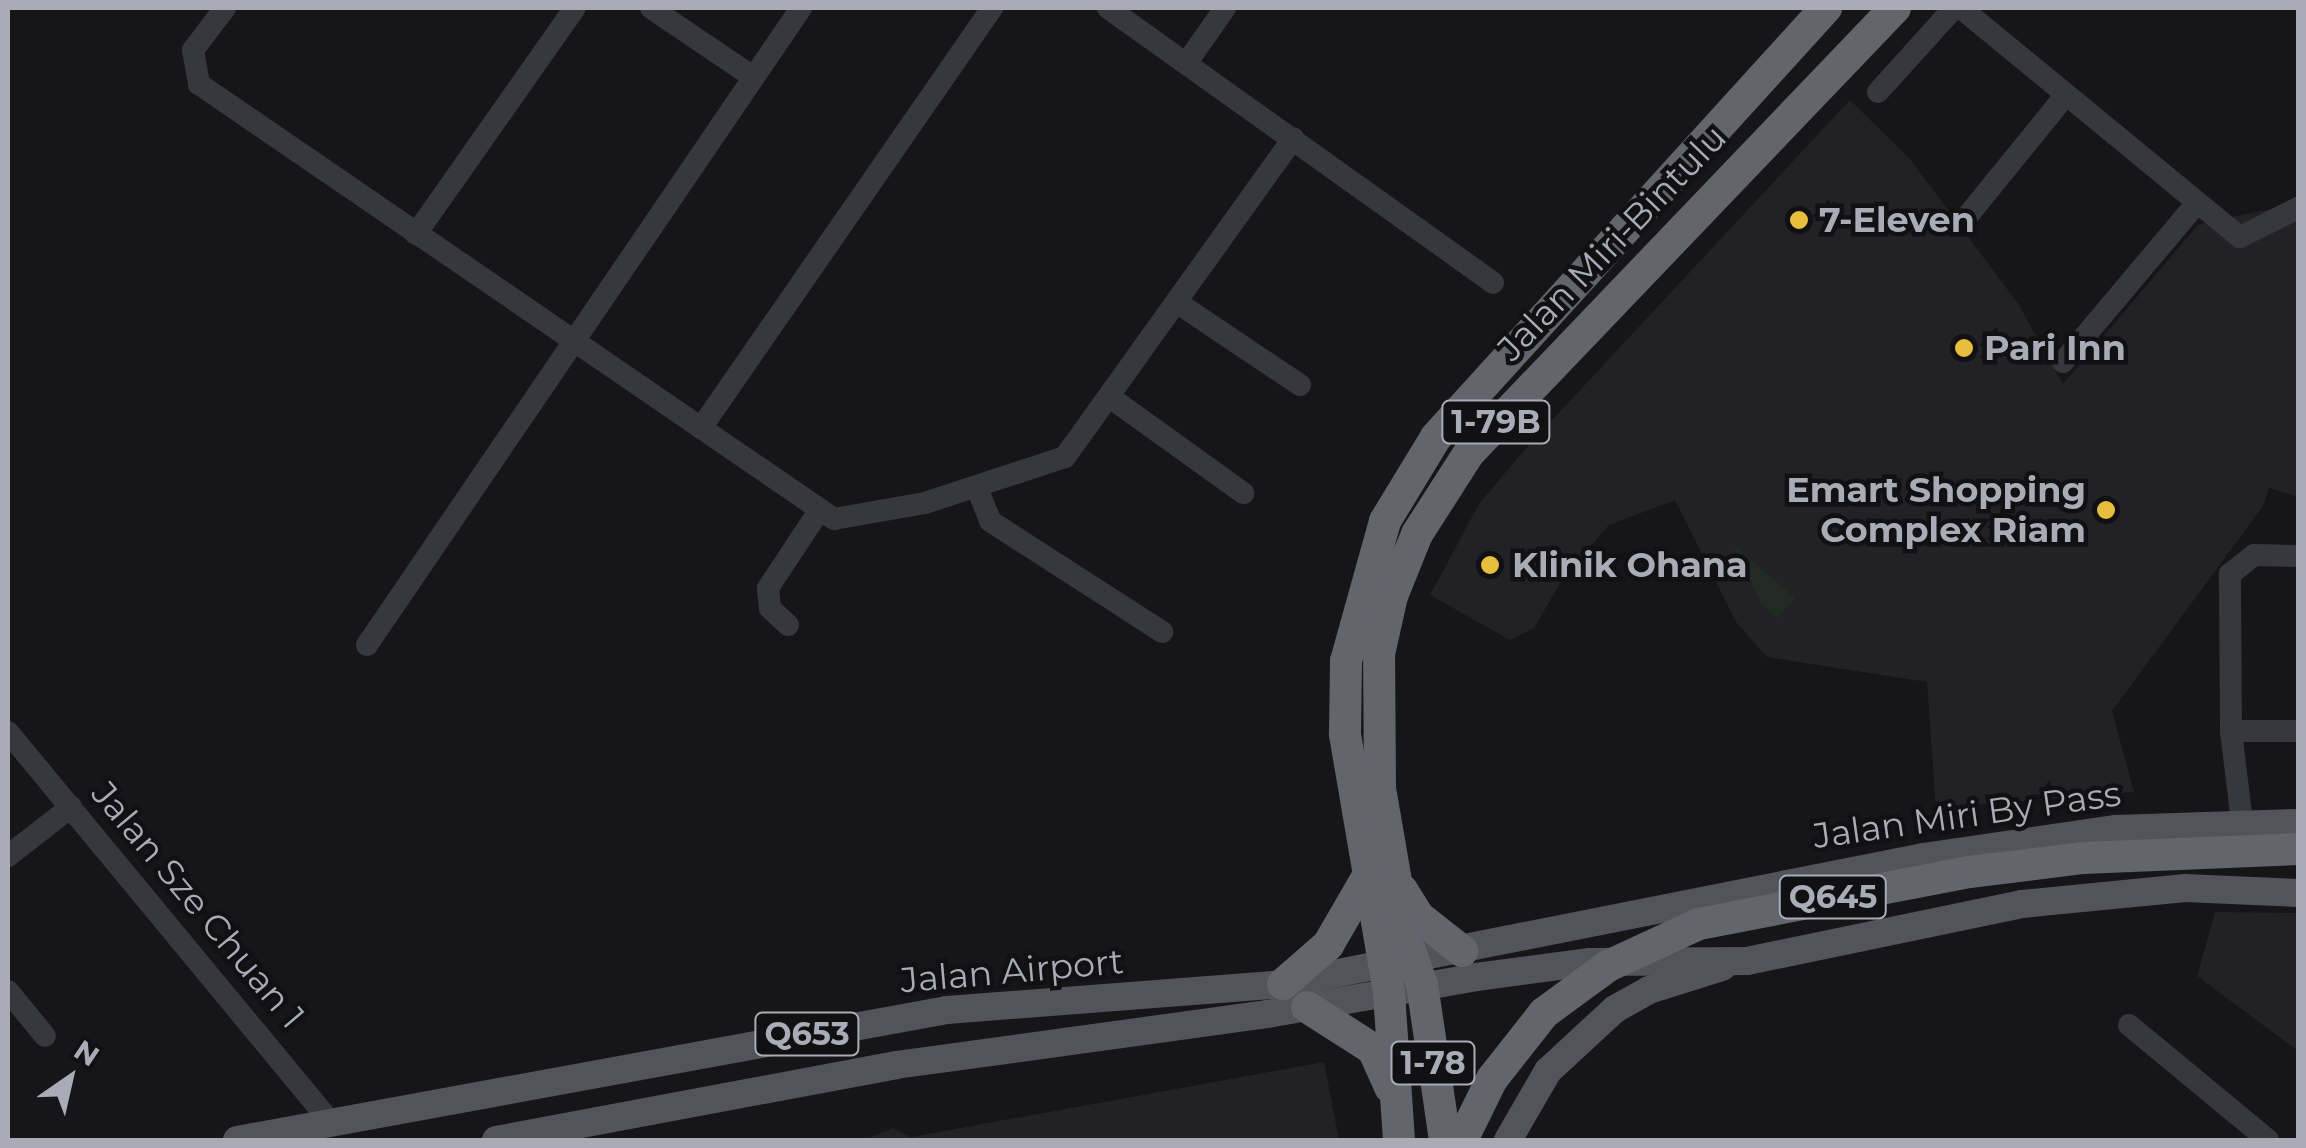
<!DOCTYPE html>
<html>
<head>
<meta charset="utf-8">
<style>
  body { margin:0 }
  #map { position:relative; width:2306px; height:1148px; overflow:hidden; background:#161618; font-family:Montserrat,sans-serif }
  div>[style] { position:absolute }
  .built>* { inset:0; background:#222225 }
  .green>* { inset:0; background:#222a24 }
  .minor>* { height:22px; margin:-11px; padding:0 11px; transform-origin:11px; border-radius:11px; background:#37383d }
  .major>* { height:28px; margin:-14px; padding:0 14px; transform-origin:14px; border-radius:14px; background:#53545b }
  .highway>* { height:32px; margin:-16px; padding:0 16px; transform-origin:16px; border-radius:16px; background:#63656d }
  .highway-bridge>* { height:32px; margin:-16px; padding:0 16px; transform-origin:16px; border-radius:16px; background:#63656d }
  .dots>* { width:28px; height:28px; translate:-50% -50%; box-sizing:border-box; border:5px solid #111113; border-radius:50% }
  span { translate:-50% -50%; white-space:nowrap; text-align:center; line-height:1.15; -webkit-text-stroke:9px #111113; paint-order:stroke }
  .shield-label span { padding:2px 8px; background:#111113; border:2px solid; border-radius:8px; -webkit-text-stroke-width:0 }
  .shield-label { font-size:32px; color:#a9acb7; font-weight:700 }
  .poi-label { font-size:35px; color:#a9acb7; font-weight:700 }
  .left { translate:0 -50%; text-align:left }
  .right { translate:-100% -50%; text-align:right }
  .street-label { font-size:35px; color:#a9acb7 }
  .frame { position:absolute; inset:0; border:10px solid #a9acb7; pointer-events:none }
  .north { position:absolute; left:20px; top:1028px; width:100px; height:100px; -webkit-text-stroke:8px #111113; paint-order:stroke; rotate:34deg; font-size:28px; font-weight:700; line-height:40px; text-align:center; color:#a9acb7 }
  .north::after { content:''; display:block; margin:auto; width:35px; height:45px; background:#a9acb7; clip-path:polygon(50% 0,100% 100%,50% 72%,0 100%) }
</style>
</head>
<body>
<div id="map">
  <div class="built">
    <div style="clip-path:polygon(1850px 100px,1910px 159px,2019px 305px,2063px 384px,2199px 224px,2289px 205px,2298px 209px,2298px 497px,2269px 488px,2263px 506px,2112px 711px,2134px 792px,1936px 808px,1927px 682px,1767px 657px,1736px 622px,1675px 500px,1609px 525px,1565px 575px,1534px 628px,1510px 640px,1430px 595px,1479px 504px,1528px 446px)"></div>
    <div style="clip-path:polygon(2215px 912px,2298px 913px,2298px 1051px,2197px 976px)"></div>
    <div style="clip-path:polygon(1324px 1062px,1339px 1140px,864px 1140px,893px 1128px,911px 1137px)"></div>
  </div>
  <div class="green">
    <div style="clip-path:polygon(1733px 544px,1795px 598px,1777px 618px,1761px 603px)"></div>
  </div>
  <div class="minor">
    <div style="left:225px;top:8px;width:53px;rotate:127.3deg"></div>
    <div style="left:193px;top:50px;width:35px;rotate:80deg"></div>
    <div style="left:199px;top:84px;width:770px;rotate:34.41deg"></div>
    <div style="left:834px;top:519px;width:92px;rotate:-10deg"></div>
    <div style="left:925px;top:503px;width:147px;rotate:-18.2deg"></div>
    <div style="left:1065px;top:457px;width:392px;rotate:-54.4deg"></div>
    <div style="left:651px;top:8px;width:123px;rotate:34.1deg"></div>
    <div style="left:1108px;top:8px;width:473px;rotate:35.5deg"></div>
    <div style="left:1961px;top:8px;width:361px;rotate:39.4deg"></div>
    <div style="left:2240px;top:237px;width:65px;rotate:-26.6deg"></div>
    <div style="left:1188px;top:61px;width:65px;rotate:-55.1deg"></div>
    <div style="left:1878px;top:92px;width:113px;rotate:-47.9deg"></div>
    <div style="left:1961px;top:224px;width:166px;rotate:-50.9deg"></div>
    <div style="left:416px;top:234px;width:276px;rotate:-54.9deg"></div>
    <div style="left:1178px;top:303px;width:147px;rotate:33.9deg"></div>
    <div style="left:2063px;top:362px;width:207px;rotate:-49.9deg"></div>
    <div style="left:1111px;top:398px;width:163px;rotate:35.7deg"></div>
    <div style="left:701px;top:428px;width:511px;rotate:-55.28deg"></div>
    <div style="left:977px;top:488px;width:35px;rotate:68deg"></div>
    <div style="left:990px;top:521px;width:205px;rotate:32.8deg"></div>
    <div style="left:788px;top:625px;width:25px;rotate:-137deg"></div>
    <div style="left:770px;top:608px;width:20px;rotate:-96deg"></div>
    <div style="left:768px;top:588px;width:92px;rotate:-56.5deg"></div>
    <div style="left:367px;top:645px;width:771px;rotate:-55.73deg"></div>
    <div style="left:2231px;top:731px;width:67px"></div>
    <div style="left:8px;top:732px;width:510px;rotate:50.41deg"></div>
    <div style="left:2242px;top:822px;width:92px;rotate:-96.9deg"></div>
    <div style="left:2231px;top:731px;width:157px;rotate:-90.4deg"></div>
    <div style="left:2230px;top:574px;width:31px;rotate:-38deg"></div>
    <div style="left:2254px;top:555px;width:44px;rotate:1.3deg"></div>
    <div style="left:8px;top:856px;width:80px;rotate:-37.9deg"></div>
    <div style="left:8px;top:991px;width:58px;rotate:50.6deg"></div>
    <div style="left:2129px;top:1025px;width:180px;rotate:39.6deg"></div>
  </div>
  <div class="major">
    <div style="left:237px;top:1140px;width:722px;rotate:-10.38deg"></div>
    <div style="left:947px;top:1010px;width:337px;rotate:-4.4deg"></div>
    <div style="left:1283px;top:984px;width:652px;rotate:-11.22deg"></div>
    <div style="left:1923px;top:857px;width:195px;rotate:-8.3deg"></div>
    <div style="left:2116px;top:829px;width:182px;rotate:-1.9deg"></div>
    <div style="left:496px;top:1140px;width:407px;rotate:-10.6deg"></div>
    <div style="left:896px;top:1065px;width:374px;rotate:-7.8deg"></div>
    <div style="left:1267px;top:1014px;width:212px;rotate:-10deg"></div>
    <div style="left:1476px;top:977px;width:115px;rotate:-7.5deg"></div>
    <div style="left:1590px;top:962px;width:157px;rotate:-0.4deg"></div>
    <div style="left:1747px;top:961px;width:281px;rotate:-11.7deg"></div>
    <div style="left:2022px;top:904px;width:164px;rotate:-5.6deg"></div>
    <div style="left:2185px;top:888px;width:113px;rotate:2.5deg"></div>
    <div style="left:1508px;top:1140px;width:80px;rotate:-59.9deg"></div>
    <div style="left:1548px;top:1071px;width:91px;rotate:-42.8deg"></div>
    <div style="left:1615px;top:1009px;width:39px;rotate:-29deg"></div>
    <div style="left:1649px;top:990px;width:77px;rotate:-17.5deg"></div>
  </div>
  <div class="highway">
    <div style="left:1402px;top:890px;width:32px;rotate:58deg"></div>
    <div style="left:1419px;top:917px;width:55px;rotate:38.3deg"></div>
    <div style="left:1283px;top:984px;width:60px;rotate:-40.9deg"></div>
    <div style="left:1328px;top:945px;width:80px;rotate:-59.9deg"></div>
    <div style="left:1307px;top:1007px;width:78px;rotate:32.5deg"></div>
    <div style="left:1373px;top:1049px;width:42px;rotate:65.9deg"></div>
    <div style="left:1399px;top:1140px;width:148px;rotate:-93.9deg"></div>
    <div style="left:1389px;top:992px;width:262px;rotate:-99.7deg"></div>
    <div style="left:1345px;top:734px;width:73px;rotate:-89.2deg"></div>
    <div style="left:1346px;top:661px;width:145px;rotate:-74.4deg"></div>
    <div style="left:1385px;top:521px;width:98px;rotate:-58.7deg"></div>
    <div style="left:1436px;top:437px;width:580px;rotate:-47.73deg"></div>
    <div style="left:1445px;top:1140px;width:157px;rotate:-98.4deg"></div>
    <div style="left:1422px;top:985px;width:49px;rotate:-109.2deg"></div>
    <div style="left:1406px;top:939px;width:153px;rotate:-99.8deg"></div>
    <div style="left:1380px;top:788px;width:134px;rotate:-90.4deg"></div>
    <div style="left:1379px;top:654px;width:59px;rotate:-77.4deg"></div>
    <div style="left:1392px;top:596px;width:67px;rotate:-68deg"></div>
    <div style="left:1417px;top:534px;width:96px;rotate:-57.3deg"></div>
    <div style="left:1469px;top:453px;width:616px;rotate:-46.25deg"></div>
  </div>
  <div class="highway-bridge">
    <div style="left:1462px;top:1140px;width:68px;rotate:-63.8deg"></div>
    <div style="left:1492px;top:1079px;width:84px;rotate:-51.8deg"></div>
    <div style="left:1544px;top:1013px;width:79px;rotate:-36.3deg"></div>
    <div style="left:1608px;top:966px;width:100px;rotate:-24.8deg"></div>
    <div style="left:1699px;top:924px;width:275px;rotate:-10.9deg"></div>
    <div style="left:1969px;top:872px;width:115px;rotate:-7deg"></div>
    <div style="left:2083px;top:858px;width:215px;rotate:-2.4deg"></div>
  </div>
  <div class="dots">
    <div style="left:1799px;top:220px;background:#e8bf3d"></div>
    <div style="left:1964px;top:348px;background:#e8bf3d"></div>
    <div style="left:2106px;top:510px;background:#e8bf3d"></div>
    <div style="left:1490px;top:565px;background:#e8bf3d"></div>
  </div>
  <div class="shield-label">
    <span style="left:1496px;top:422px">1-79B</span>
    <span style="left:1833px;top:897px">Q645</span>
    <span style="left:807px;top:1034px">Q653</span>
    <span style="left:1433px;top:1063px">1-78</span>
  </div>
  <div class="poi-label">
    <span class="left" style="left:1819px;top:220px">7-Eleven</span>
    <span class="left" style="left:1984px;top:348px">Pari Inn</span>
    <span class="right" style="left:2086px;top:510px">Emart Shopping<br>Complex Riam</span>
    <span class="left" style="left:1512px;top:565px">Klinik Ohana</span>
  </div>
  <div class="street-label">
    <span style="left:1612px;top:243px;rotate:-46deg">Jalan Miri-Bintulu</span>
    <span style="left:1967px;top:815px;rotate:-8deg">Jalan Miri By Pass</span>
    <span style="left:198px;top:905px;rotate:50deg">Jalan Sze Chuan 1</span>
    <span style="left:1012px;top:971px;rotate:-5deg">Jalan Airport</span>
  </div>
  <div class="frame"></div>
  <div class="north">N</div>
</div>
</body>
</html>
